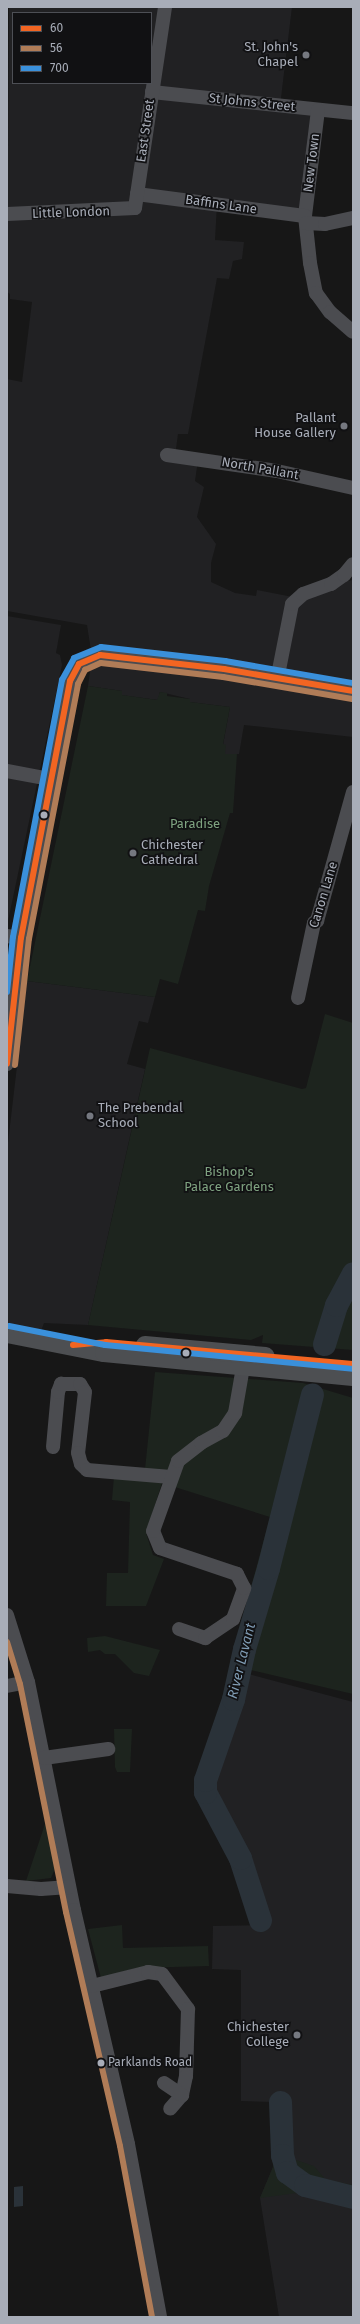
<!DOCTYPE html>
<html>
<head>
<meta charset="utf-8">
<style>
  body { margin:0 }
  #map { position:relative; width:360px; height:2324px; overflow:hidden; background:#171717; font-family:"Fira Sans",sans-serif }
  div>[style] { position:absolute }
  .built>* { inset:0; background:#212123 }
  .green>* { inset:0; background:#1d241e }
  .water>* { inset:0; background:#2a3239 }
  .river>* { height:23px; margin:-11.5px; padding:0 11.5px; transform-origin:11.5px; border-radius:11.5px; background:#2a3239 }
  .minor>* { height:14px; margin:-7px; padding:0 7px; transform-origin:7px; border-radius:7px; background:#4b4c50 }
  .major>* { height:18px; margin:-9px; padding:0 9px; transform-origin:9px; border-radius:9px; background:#4d4f52 }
  .bus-1>* { height:6px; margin:-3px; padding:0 3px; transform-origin:3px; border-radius:3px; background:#f26522 }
  .bus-2>* { height:6px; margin:-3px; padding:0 3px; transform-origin:3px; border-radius:3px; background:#b07c57 }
  .bus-3>* { height:6px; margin:-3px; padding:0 3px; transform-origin:3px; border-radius:3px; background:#3a90db }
  .dots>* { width:11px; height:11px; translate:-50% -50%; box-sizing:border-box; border:2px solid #111113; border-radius:50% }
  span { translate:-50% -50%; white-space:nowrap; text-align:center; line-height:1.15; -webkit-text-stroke:3.5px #111113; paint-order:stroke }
  .bus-label { font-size:12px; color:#a8adb8 }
  .left { translate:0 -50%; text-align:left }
  .poi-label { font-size:13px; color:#a8adb8 }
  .right { translate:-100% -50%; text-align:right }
  .street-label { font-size:13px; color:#a8adb8 }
  .park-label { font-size:13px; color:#7fa381 }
  .water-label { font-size:14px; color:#7f9bb3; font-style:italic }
  .frame { position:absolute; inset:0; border:8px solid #a8adb8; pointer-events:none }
  .legend { position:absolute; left:12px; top:12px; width:140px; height:72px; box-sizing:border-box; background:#111113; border:1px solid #4d4f55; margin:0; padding:5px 7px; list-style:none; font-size:12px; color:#a8adb8 }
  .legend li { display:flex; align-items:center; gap:8px; height:20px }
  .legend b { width:20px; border:1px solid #4d4f55 }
</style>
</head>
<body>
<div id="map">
  <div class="built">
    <div style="clip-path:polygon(evenodd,9px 7px,292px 7px,280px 106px,318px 110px,305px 216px,217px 204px,215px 240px,244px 242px,242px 259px,233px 261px,229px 279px,217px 278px,188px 434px,178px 434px,175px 456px,198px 460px,195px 481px,204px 487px,197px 517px,216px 544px,211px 563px,211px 582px,235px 593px,256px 596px,257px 590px,298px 598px,331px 584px,353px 580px,353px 737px,244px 725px,239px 754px,225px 754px,223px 745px,230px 707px,190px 702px,190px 699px,160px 692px,158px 700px,121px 695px,122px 691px,88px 686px,92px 657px,87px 625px,7px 611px,7px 379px,22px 382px,32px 302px,10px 299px,10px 294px,7px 292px,9px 7px,13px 13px,151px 13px,151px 83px,13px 83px,13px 13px)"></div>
    <div style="clip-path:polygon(7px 616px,61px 625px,56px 653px,60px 655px,62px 665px,7px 926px)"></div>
    <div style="clip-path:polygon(27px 981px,155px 997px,148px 1023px,139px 1021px,127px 1064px,145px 1069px,88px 1325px,44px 1323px,41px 1331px,7px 1327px,7px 1151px)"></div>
    <div style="clip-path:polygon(245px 1673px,353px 1702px,353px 2317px,279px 2317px,260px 2198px,273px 2167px,274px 2102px,241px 2101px,241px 1970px,212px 1969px,213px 1926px,268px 1925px,242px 1850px,207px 1787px)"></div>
  </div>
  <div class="green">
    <div style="clip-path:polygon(88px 686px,122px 691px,122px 695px,157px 700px,160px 692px,167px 693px,167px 696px,190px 699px,190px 702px,230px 707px,223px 744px,226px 745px,225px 754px,237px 754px,233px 813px,230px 813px,209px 886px,205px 911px,198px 910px,178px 984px,160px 979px,155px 997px,27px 981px)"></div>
    <div style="clip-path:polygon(325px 1014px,353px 1023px,353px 1350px,262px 1343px,263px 1335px,251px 1340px,88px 1325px,150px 1048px,302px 1089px,306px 1088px)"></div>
    <div style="clip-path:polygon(155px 1372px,303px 1383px,353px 1398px,353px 1694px,230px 1665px,270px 1517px,162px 1483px,146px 1533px,153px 1555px,164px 1559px,146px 1606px,106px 1606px,107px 1573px,128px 1573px,130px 1502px,112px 1500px,114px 1477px,144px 1479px)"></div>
    <div style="clip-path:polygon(105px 1636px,160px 1650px,149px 1676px,134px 1673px,115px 1654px,105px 1654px,100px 1650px,88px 1652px,87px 1638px)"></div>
    <div style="clip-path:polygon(114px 1729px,132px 1729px,130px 1772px,117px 1772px,115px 1767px)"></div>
    <div style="clip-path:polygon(48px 1815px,56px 1866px,51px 1878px,26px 1881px)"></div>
    <div style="clip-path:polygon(122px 1925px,123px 1948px,208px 1946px,209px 1966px,136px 1968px,101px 1978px,88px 1929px)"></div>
    <div style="clip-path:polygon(273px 2152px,314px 2166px,325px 2179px,353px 2185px,353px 2202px,319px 2190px,260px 2198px,273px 2167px)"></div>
  </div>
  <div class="water">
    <div style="clip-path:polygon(23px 2186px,23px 2206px,14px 2207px,14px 2187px)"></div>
  </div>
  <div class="river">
    <div style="left:324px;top:1344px;width:41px;rotate:-72.9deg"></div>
    <div style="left:336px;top:1305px;width:36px;rotate:-62deg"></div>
    <div style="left:260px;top:1920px;width:65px;rotate:-107.9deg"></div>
    <div style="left:240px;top:1858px;width:75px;rotate:-117.9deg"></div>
    <div style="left:205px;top:1792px;width:12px;rotate:-90deg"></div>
    <div style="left:205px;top:1780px;width:86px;rotate:-70.9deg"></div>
    <div style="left:233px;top:1699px;width:51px;rotate:-77.6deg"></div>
    <div style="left:244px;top:1649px;width:84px;rotate:-73.5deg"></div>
    <div style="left:268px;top:1568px;width:179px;rotate:-75.8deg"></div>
    <div style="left:280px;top:2102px;width:53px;rotate:87.8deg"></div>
    <div style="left:282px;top:2155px;width:18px;rotate:74deg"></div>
    <div style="left:287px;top:2172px;width:22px;rotate:36deg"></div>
    <div style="left:305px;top:2185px;width:49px;rotate:14deg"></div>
  </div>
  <div class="minor">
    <div style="left:152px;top:92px;width:202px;rotate:6deg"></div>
    <div style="left:318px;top:110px;width:107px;rotate:97deg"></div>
    <div style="left:305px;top:216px;width:47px;rotate:83.9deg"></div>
    <div style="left:310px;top:263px;width:31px;rotate:79deg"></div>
    <div style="left:316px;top:293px;width:24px;rotate:54deg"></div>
    <div style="left:330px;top:312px;width:30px;rotate:41deg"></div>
    <div style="left:137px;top:194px;width:169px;rotate:7.5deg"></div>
    <div style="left:7px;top:214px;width:128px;rotate:-2.7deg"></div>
    <div style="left:135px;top:208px;width:203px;rotate:-81.5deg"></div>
    <div style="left:306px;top:223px;width:19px;rotate:3deg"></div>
    <div style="left:325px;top:224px;width:29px;rotate:-12deg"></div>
    <div style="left:167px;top:455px;width:111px;rotate:8.3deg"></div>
    <div style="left:277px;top:471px;width:78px;rotate:12.6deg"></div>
    <div style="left:277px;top:680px;width:77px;rotate:-78.8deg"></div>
    <div style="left:292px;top:604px;width:15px;rotate:-42deg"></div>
    <div style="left:303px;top:594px;width:30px;rotate:-20deg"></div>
    <div style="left:331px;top:584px;width:16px;rotate:-35deg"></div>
    <div style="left:344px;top:575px;width:14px;rotate:-51deg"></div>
    <div style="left:7px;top:771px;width:44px;rotate:10.5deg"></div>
    <div style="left:7px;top:936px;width:14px;rotate:8deg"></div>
    <div style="left:298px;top:998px;width:77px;rotate:-78deg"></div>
    <div style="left:314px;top:923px;width:4px;rotate:-34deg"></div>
    <div style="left:317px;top:921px;width:134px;rotate:-74.4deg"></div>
    <div style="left:7px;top:1064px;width:127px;rotate:-83.7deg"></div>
    <div style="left:21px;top:938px;width:262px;rotate:-79.2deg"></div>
    <div style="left:70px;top:681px;width:19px;rotate:-62deg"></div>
    <div style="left:79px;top:664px;width:23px;rotate:-23deg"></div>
    <div style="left:100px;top:655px;width:125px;rotate:6.4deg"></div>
    <div style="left:224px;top:669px;width:54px;rotate:11.7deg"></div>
    <div style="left:277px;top:680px;width:77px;rotate:8.2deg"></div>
    <div style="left:53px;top:1447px;width:55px;rotate:-84.8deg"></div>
    <div style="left:58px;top:1392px;width:9px;rotate:-69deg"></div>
    <div style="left:61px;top:1384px;width:19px"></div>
    <div style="left:80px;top:1384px;width:9px;rotate:58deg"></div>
    <div style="left:85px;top:1392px;width:61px;rotate:96.5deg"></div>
    <div style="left:78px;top:1453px;width:11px;rotate:75deg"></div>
    <div style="left:81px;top:1464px;width:8px;rotate:45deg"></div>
    <div style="left:87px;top:1470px;width:84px;rotate:4.8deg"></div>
    <div style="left:7px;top:1615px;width:70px;rotate:72.6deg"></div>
    <div style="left:28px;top:1682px;width:233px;rotate:78.6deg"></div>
    <div style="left:74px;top:1910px;width:240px;rotate:77deg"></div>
    <div style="left:128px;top:2144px;width:176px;rotate:79.5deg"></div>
    <div style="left:179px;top:1629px;width:28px;rotate:19deg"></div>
    <div style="left:205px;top:1638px;width:34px;rotate:-34deg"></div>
    <div style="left:233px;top:1619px;width:33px;rotate:-70deg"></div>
    <div style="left:244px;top:1588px;width:16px;rotate:-117deg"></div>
    <div style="left:237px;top:1574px;width:81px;rotate:-161.3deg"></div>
    <div style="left:160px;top:1548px;width:18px;rotate:-112deg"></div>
    <div style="left:153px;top:1531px;width:74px;rotate:-70.3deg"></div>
    <div style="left:178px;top:1461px;width:29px;rotate:-38deg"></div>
    <div style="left:201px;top:1443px;width:25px;rotate:-29deg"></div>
    <div style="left:223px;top:1431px;width:22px;rotate:-56deg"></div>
    <div style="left:235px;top:1413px;width:47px;rotate:-80.1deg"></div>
    <div style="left:7px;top:1686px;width:21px;rotate:-11deg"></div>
    <div style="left:44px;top:1758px;width:65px;rotate:-8deg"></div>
    <div style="left:7px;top:1886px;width:34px;rotate:5deg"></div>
    <div style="left:41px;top:1889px;width:28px;rotate:-4deg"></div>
    <div style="left:92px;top:1986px;width:58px;rotate:-14deg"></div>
    <div style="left:148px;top:1972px;width:14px;rotate:8deg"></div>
    <div style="left:162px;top:1974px;width:44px;rotate:53.4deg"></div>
    <div style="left:188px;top:2009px;width:67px;rotate:91.7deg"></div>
    <div style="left:186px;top:2076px;width:19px;rotate:102deg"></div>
    <div style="left:182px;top:2095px;width:18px;rotate:131deg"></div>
    <div style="left:164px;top:2083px;width:22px;rotate:34deg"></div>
  </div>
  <div class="major">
    <div style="left:7px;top:1334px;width:99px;rotate:11.1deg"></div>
    <div style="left:104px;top:1353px;width:250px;rotate:5.5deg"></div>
    <div style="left:145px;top:1345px;width:121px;rotate:5.2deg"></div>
  </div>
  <div class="bus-1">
    <div style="left:7px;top:1064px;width:127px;rotate:-83.7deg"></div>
    <div style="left:21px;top:938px;width:262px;rotate:-79.2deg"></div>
    <div style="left:70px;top:681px;width:19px;rotate:-62deg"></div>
    <div style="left:79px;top:664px;width:23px;rotate:-23deg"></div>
    <div style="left:100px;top:655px;width:125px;rotate:6.4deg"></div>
    <div style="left:224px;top:669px;width:131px;rotate:9.7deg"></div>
    <div style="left:73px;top:1345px;width:33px;rotate:-5deg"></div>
    <div style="left:106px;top:1342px;width:248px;rotate:5.1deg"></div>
  </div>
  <div class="bus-2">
    <div style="left:15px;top:1065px;width:127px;rotate:-83.7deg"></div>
    <div style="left:29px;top:939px;width:260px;rotate:-79.1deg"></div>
    <div style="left:78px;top:684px;width:16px;rotate:-63deg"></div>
    <div style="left:85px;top:670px;width:17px;rotate:-24deg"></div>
    <div style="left:101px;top:663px;width:123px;rotate:6.5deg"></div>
    <div style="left:223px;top:677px;width:131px;rotate:9.7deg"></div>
    <div style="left:7px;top:1642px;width:44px;rotate:72.8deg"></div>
    <div style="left:20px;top:1684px;width:233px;rotate:78.6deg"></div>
    <div style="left:66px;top:1912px;width:240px;rotate:77deg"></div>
    <div style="left:120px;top:2146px;width:174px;rotate:79.4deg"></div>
  </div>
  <div class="bus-3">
    <div style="left:7px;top:992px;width:55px;rotate:-83.8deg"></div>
    <div style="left:13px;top:937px;width:262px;rotate:-79.2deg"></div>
    <div style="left:62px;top:680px;width:25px;rotate:-61deg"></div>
    <div style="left:74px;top:658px;width:29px;rotate:-22deg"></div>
    <div style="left:101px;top:647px;width:125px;rotate:6.4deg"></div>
    <div style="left:225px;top:661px;width:130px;rotate:9.8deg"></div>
    <div style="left:9px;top:1326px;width:98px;rotate:11.2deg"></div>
    <div style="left:105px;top:1345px;width:249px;rotate:5.5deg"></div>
  </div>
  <div class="dots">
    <div style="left:306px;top:55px;background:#757880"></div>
    <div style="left:344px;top:426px;background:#757880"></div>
    <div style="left:44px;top:815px;background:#a8adb8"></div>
    <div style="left:133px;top:853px;background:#757880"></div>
    <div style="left:90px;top:1116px;background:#757880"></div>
    <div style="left:186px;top:1353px;background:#a8adb8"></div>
    <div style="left:297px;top:2035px;background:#757880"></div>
    <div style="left:101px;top:2063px;background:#a8adb8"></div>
  </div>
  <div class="bus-label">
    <span class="left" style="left:108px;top:2063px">Parklands Road</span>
  </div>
  <div class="poi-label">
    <span class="right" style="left:298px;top:55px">St. John's<br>Chapel</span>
    <span class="right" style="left:336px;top:426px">Pallant<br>House Gallery</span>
    <span class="left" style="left:141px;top:853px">Chichester<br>Cathedral</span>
    <span class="left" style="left:98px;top:1116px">The Prebendal<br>School</span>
    <span class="right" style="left:289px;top:2035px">Chichester<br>College</span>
  </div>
  <div class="street-label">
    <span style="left:252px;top:103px;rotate:6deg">St Johns Street</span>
    <span style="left:146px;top:131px;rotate:-82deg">East Street</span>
    <span style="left:312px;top:163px;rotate:-83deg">New Town</span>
    <span style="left:221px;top:205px;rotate:8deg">Baffins Lane</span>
    <span style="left:71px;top:213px;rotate:-2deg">Little London</span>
    <span style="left:260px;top:469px;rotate:10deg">North Pallant</span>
    <span style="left:324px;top:895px;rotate:-73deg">Canon Lane</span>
  </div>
  <div class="park-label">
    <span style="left:195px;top:824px">Paradise</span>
    <span style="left:229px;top:1180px">Bishop's<br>Palace Gardens</span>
  </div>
  <div class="water-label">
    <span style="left:242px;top:1661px;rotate:-76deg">River Lavant</span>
  </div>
  <div class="frame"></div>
  <ul class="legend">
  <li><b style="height:5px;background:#f26522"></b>60</li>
  <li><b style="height:5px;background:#b07c57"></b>56</li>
  <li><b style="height:5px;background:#3a90db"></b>700</li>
  </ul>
</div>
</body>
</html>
